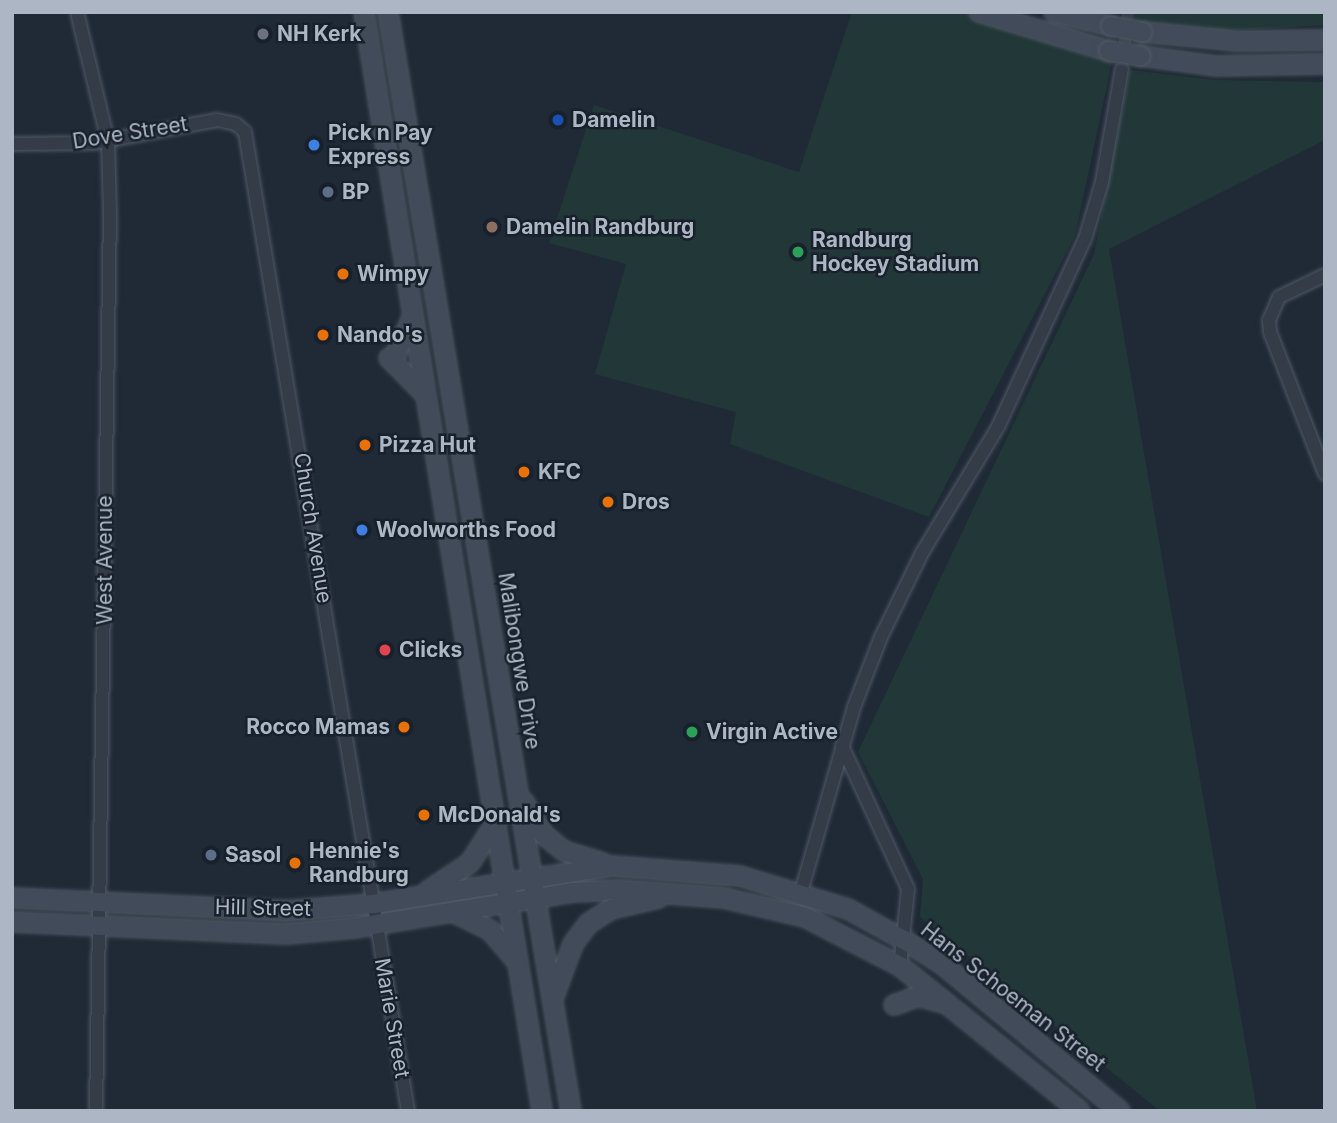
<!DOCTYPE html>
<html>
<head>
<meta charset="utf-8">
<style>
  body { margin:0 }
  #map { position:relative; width:1337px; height:1123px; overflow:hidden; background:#1f2a36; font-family:Inter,sans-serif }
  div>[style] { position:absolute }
  .green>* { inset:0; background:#223738 }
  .minor-tunnel>* { height:12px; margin-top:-6px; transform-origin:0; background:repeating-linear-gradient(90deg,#343f4b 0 12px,transparent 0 18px) }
  .roads { filter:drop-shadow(0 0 2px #505965) drop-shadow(0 0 2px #505965) }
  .minor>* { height:12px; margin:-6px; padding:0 6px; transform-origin:6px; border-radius:6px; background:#333c47 }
  .secondary>* { height:18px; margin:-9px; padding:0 9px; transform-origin:9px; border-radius:9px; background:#414b5a }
  .bridges { filter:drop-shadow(0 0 2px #505965) drop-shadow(0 0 2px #505965) }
  .secondary-bridge>* { height:18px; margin:-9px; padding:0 9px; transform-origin:9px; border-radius:9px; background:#414b5a }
  .dots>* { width:19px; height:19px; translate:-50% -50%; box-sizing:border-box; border:4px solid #18212b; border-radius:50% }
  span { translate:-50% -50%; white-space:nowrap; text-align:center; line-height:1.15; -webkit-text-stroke:5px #18212b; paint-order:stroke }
  .poi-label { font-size:21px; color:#adb6c4; font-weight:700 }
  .left { translate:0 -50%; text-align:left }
  .right { translate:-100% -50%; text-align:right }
  .street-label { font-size:21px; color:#adb6c4 }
  .frame { position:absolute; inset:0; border:14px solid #adb6c4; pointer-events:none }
</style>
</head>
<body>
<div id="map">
  <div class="green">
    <div style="clip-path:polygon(852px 12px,969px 12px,1112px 62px,1075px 236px,929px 517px,730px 444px,736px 412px,595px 374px,626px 264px,549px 243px,594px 105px,799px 172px)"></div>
    <div style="clip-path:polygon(1133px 12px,1325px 12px,1325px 25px,1226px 31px,1131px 21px)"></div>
    <div style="clip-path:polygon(1130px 70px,1214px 80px,1325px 82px,1325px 140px,1109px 249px,1257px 1111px,1160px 1111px,920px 917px,923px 879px,858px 752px,1094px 254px)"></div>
  </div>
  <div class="minor-tunnel">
    <div style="left:1123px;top:61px;width:49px;rotate:-84.2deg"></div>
  </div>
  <div class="roads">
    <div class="minor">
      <div style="left:77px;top:12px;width:133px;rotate:76.5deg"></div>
      <div style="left:108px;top:141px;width:70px;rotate:88.4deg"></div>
      <div style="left:110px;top:211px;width:900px;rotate:90.89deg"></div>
      <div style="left:12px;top:144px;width:82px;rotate:-0.7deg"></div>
      <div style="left:94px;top:143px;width:125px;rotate:-10.6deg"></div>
      <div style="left:217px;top:120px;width:19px;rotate:12deg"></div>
      <div style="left:236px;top:124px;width:12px;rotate:42deg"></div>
      <div style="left:245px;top:132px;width:992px;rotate:80.55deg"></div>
      <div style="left:1325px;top:275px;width:51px;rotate:154.4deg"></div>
      <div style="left:1279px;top:297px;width:25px;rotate:113deg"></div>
      <div style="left:1269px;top:320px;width:12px;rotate:85deg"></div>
      <div style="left:1270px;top:332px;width:152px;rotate:68.8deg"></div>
      <div style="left:842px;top:746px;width:157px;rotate:65.2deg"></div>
      <div style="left:908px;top:889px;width:77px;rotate:95.9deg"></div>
      <div style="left:801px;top:892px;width:192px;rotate:-74deg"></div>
      <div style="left:854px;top:707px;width:75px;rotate:-68.9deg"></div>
      <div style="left:881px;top:637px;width:93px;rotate:-64deg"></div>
      <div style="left:922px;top:553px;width:147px;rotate:-58.9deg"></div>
      <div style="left:998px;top:427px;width:207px;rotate:-65.2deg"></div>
      <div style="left:1085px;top:239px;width:59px;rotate:-73.4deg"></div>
      <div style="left:1102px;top:182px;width:115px;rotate:-80deg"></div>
    </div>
    <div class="secondary">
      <div style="left:364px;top:12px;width:1113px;rotate:80.8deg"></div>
      <div style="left:388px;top:12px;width:1114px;rotate:80.55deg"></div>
      <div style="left:979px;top:12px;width:136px;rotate:16.7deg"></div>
      <div style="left:1054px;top:12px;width:59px;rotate:13.8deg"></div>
      <div style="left:1142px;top:32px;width:93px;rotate:5.5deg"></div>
      <div style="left:1235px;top:41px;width:90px;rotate:-0.6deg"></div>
      <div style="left:1141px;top:56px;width:77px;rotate:7.5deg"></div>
      <div style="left:1217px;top:66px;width:108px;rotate:-1.1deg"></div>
      <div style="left:395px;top:356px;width:42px;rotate:-65.9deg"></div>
      <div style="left:389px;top:358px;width:52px;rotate:45deg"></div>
      <div style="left:524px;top:802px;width:37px;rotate:59deg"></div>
      <div style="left:543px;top:834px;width:27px;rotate:39deg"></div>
      <div style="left:564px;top:851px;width:41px;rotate:17.1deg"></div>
      <div style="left:428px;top:891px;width:50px;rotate:-33.7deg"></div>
      <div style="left:470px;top:863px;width:50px;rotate:-57.3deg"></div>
      <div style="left:12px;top:898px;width:273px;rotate:2.7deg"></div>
      <div style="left:285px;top:911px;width:88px;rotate:-4.5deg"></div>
      <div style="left:373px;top:904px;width:242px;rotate:-9deg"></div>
      <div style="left:612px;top:866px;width:128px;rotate:4.5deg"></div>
      <div style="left:740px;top:876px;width:113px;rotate:17deg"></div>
      <div style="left:848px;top:909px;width:64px;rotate:29deg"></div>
      <div style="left:904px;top:940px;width:45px;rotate:32.3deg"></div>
      <div style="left:942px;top:964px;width:231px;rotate:39.6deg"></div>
      <div style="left:457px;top:914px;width:37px;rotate:26deg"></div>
      <div style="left:490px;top:930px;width:43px;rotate:49.7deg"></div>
      <div style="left:12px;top:922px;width:274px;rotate:2.5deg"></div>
      <div style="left:286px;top:934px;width:68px;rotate:-5deg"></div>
      <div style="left:354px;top:928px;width:223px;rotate:-9.3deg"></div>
      <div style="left:574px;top:892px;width:44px;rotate:-2.6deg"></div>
      <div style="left:618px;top:890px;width:106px;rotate:4.3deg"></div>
      <div style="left:724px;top:898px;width:83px;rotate:13.2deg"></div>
      <div style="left:805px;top:917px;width:107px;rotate:27.3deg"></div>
      <div style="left:900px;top:966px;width:231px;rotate:38.9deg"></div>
      <div style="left:554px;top:996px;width:55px;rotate:-69.9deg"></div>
      <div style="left:573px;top:944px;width:26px;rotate:-53deg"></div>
      <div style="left:589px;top:923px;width:26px;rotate:-32deg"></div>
      <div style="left:611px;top:909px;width:49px;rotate:-12.9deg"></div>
      <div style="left:894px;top:1005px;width:27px;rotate:-20deg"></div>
      <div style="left:919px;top:996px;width:25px;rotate:16deg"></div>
    </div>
  </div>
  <div class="bridges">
    <div class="secondary-bridge">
      <div style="left:1111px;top:26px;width:32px;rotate:11deg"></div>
      <div style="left:1109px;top:51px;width:32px;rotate:9deg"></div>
    </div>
  </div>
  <div class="dots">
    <div style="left:263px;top:34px;background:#6b7280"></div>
    <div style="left:558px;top:120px;background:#1a4fb4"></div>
    <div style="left:314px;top:145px;background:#3f7fe0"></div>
    <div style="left:328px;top:192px;background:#5c6f8a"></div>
    <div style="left:492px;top:227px;background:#8d6e63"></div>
    <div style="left:798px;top:252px;background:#2e9e5b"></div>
    <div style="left:343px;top:274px;background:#e8710a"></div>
    <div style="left:323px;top:335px;background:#e8710a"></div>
    <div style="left:365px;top:445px;background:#e8710a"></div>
    <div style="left:524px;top:472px;background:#e8710a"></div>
    <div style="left:608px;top:502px;background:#e8710a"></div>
    <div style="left:362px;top:530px;background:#3f7fe0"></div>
    <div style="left:385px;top:650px;background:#e0444e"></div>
    <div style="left:404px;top:727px;background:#e8710a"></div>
    <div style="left:692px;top:732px;background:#2e9e5b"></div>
    <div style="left:424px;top:815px;background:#e8710a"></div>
    <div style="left:211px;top:855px;background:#5c6f8a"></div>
    <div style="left:295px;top:863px;background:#e8710a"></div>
  </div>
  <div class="poi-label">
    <span class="left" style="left:277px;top:34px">NH Kerk</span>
    <span class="left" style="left:572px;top:120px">Damelin</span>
    <span class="left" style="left:328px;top:145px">Pick n Pay<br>Express</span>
    <span class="left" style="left:342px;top:192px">BP</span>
    <span class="left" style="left:506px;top:227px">Damelin Randburg</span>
    <span class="left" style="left:812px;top:252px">Randburg<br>Hockey Stadium</span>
    <span class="left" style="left:357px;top:274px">Wimpy</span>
    <span class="left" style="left:337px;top:335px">Nando's</span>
    <span class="left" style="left:379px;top:445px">Pizza Hut</span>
    <span class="left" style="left:538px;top:472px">KFC</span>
    <span class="left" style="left:622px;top:502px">Dros</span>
    <span class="left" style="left:376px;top:530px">Woolworths Food</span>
    <span class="left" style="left:399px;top:650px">Clicks</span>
    <span class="right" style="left:390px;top:727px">Rocco Mamas</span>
    <span class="left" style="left:706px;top:732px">Virgin Active</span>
    <span class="left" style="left:438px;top:815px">McDonald's</span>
    <span class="left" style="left:309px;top:863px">Hennie's<br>Randburg</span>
    <span class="left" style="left:225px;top:855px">Sasol</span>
  </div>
  <div class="street-label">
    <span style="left:130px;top:133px;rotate:-9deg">Dove Street</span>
    <span style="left:313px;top:528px;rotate:81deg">Church Avenue</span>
    <span style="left:105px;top:560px;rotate:-90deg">West Avenue</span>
    <span style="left:519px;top:661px;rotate:81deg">Malibongwe Drive</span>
    <span style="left:263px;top:908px;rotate:1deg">Hill Street</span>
    <span style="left:1013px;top:997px;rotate:38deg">Hans Schoeman Street</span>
    <span style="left:392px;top:1018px;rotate:80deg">Marie Street</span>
  </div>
  <div class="frame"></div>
</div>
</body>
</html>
